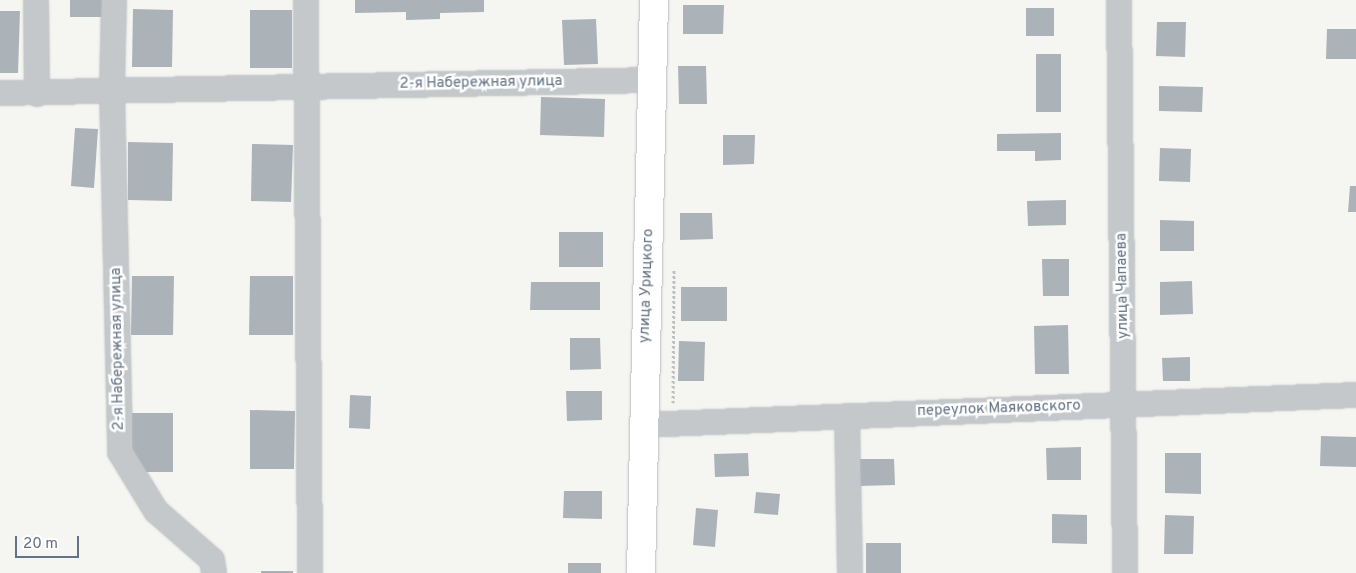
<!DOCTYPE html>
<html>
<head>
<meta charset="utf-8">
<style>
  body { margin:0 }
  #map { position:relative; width:1356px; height:573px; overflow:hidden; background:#f5f6f1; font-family:Overpass,sans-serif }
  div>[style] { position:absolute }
  .building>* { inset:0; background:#abb2b8 }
  .path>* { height:3px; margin-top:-1.5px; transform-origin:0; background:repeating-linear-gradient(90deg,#bebfc2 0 2.5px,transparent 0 5px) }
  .roads { filter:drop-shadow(0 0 1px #b7bbc0) drop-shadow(0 0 1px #b7bbc0) }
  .street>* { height:24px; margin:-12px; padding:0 12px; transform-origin:12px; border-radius:12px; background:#c5c8cb }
  .secondary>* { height:28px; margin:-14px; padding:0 14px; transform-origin:14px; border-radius:14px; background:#fff }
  span { translate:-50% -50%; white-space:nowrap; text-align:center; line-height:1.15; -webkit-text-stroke:5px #fff; paint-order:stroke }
  .street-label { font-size:15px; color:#637284 }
  .scale { position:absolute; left:15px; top:536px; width:64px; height:22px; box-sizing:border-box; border:2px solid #637284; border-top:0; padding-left:6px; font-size:15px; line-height:18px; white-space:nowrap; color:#637284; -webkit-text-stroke:4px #fff; paint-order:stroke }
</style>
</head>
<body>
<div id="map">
  <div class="building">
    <div style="clip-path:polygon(70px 0,105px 0,105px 17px,70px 17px)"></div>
    <div style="clip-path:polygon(355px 0,484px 0,484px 12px,440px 13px,440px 19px,406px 20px,406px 12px,355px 13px)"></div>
    <div style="clip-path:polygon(683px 5px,724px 5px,723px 34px,683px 34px)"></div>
    <div style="clip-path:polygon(1026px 8px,1054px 8px,1054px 36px,1026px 36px)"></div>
    <div style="clip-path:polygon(133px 9px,173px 10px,172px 67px,132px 67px)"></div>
    <div style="clip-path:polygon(250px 10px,292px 10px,292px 68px,250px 68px)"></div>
    <div style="clip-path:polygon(0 11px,20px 11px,18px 73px,0 73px)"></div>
    <div style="clip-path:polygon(596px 19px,598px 64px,564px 65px,562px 20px)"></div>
    <div style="clip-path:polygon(1157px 22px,1186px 22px,1185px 57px,1156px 56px)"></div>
    <div style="clip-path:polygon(1327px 29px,1356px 29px,1356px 59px,1326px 59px)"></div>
    <div style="clip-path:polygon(1036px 54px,1061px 54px,1061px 112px,1036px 112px)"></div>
    <div style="clip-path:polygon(678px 66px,706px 66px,707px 104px,679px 104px)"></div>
    <div style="clip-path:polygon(1159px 86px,1203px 87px,1202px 112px,1159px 111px)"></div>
    <div style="clip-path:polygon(541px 97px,605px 99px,604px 137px,540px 135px)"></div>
    <div style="clip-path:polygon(75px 128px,98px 129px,94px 188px,71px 186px)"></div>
    <div style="clip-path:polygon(1061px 133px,1061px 160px,1035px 161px,1035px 151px,997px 151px,997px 134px)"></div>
    <div style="clip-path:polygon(723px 135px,755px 135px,754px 164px,723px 165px)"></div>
    <div style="clip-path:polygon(128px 142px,173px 143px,172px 201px,128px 200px)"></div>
    <div style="clip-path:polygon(252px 144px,293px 145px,291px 202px,251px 201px)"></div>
    <div style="clip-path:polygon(1160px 148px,1191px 149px,1190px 182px,1159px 181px)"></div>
    <div style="clip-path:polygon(1350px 186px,1356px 186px,1356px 212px,1348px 212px)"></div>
    <div style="clip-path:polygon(1066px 200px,1066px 225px,1028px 226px,1027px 201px)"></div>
    <div style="clip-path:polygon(680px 213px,712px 213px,713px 239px,680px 240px)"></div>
    <div style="clip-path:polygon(1160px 220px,1194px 221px,1194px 251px,1160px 251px)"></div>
    <div style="clip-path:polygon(559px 232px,603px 232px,603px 267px,559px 267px)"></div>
    <div style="clip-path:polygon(1042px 259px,1069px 259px,1069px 296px,1043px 296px)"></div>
    <div style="clip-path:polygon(132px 276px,174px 276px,173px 335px,131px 335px)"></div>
    <div style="clip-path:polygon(250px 276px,293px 276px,293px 335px,249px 335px)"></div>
    <div style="clip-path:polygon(1192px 281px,1193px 314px,1160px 315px,1160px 282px)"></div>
    <div style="clip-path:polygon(531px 282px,600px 282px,600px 310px,530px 310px)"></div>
    <div style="clip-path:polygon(681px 287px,727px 287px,727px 321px,681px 321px)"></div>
    <div style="clip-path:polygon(1068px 325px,1069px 374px,1035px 374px,1034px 326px)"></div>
    <div style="clip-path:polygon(570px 338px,600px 338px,601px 369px,570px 370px)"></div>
    <div style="clip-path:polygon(679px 341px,705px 342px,704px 381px,678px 381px)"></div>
    <div style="clip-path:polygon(1190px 357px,1190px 381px,1163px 381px,1162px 358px)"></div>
    <div style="clip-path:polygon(566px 391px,602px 391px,602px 420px,567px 421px)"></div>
    <div style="clip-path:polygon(350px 395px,371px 396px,370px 429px,349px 428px)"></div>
    <div style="clip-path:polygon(250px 410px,295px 411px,294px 469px,250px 469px)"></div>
    <div style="clip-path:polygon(132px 413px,173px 413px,173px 472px,132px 472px)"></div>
    <div style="clip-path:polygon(1321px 436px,1356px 437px,1356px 467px,1320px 466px)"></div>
    <div style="clip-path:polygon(1081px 447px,1081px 480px,1047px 480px,1046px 448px)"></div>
    <div style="clip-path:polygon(748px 453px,749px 476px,715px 477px,714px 454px)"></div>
    <div style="clip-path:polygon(1165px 453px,1201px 453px,1201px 494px,1165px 493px)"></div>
    <div style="clip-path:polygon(858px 459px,894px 459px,895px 485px,859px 486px)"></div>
    <div style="clip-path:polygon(564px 491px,602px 491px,602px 519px,563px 518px)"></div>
    <div style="clip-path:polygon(756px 492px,780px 494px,778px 515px,754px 513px)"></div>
    <div style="clip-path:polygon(696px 508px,718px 510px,715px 547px,693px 545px)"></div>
    <div style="clip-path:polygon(1052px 514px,1087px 515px,1087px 544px,1052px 543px)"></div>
    <div style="clip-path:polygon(1165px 515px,1194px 516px,1193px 554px,1164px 554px)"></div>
    <div style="clip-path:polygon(866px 543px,901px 543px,901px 573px,866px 573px)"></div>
    <div style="clip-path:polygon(568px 563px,601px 563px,601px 573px,568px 573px)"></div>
    <div style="clip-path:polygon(261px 571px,293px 571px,293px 573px,261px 573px)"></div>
  </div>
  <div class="path">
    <div style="left:673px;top:403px;width:134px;rotate:-89.6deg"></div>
  </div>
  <div class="roads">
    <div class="street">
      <div style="left:36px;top:0;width:94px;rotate:89.4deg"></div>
      <div style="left:114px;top:0;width:90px;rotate:91.3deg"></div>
      <div style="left:112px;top:90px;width:362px;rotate:88.7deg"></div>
      <div style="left:120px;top:452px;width:69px;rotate:58.6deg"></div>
      <div style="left:156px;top:511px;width:74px;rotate:41.2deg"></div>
      <div style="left:212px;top:560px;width:13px;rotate:81deg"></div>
      <div style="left:306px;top:0;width:573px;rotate:89.6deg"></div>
      <div style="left:1119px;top:0;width:573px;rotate:89.4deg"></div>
      <div style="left:0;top:93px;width:654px;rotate:-1.14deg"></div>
      <div style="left:847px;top:416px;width:157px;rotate:88.9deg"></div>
      <div style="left:643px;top:425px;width:714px;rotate:-2.41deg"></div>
    </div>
    <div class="secondary">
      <div style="left:641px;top:573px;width:573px;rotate:-88.7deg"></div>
    </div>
  </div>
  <div class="street-label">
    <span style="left:481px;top:83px;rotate:-1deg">2-я Набережная улица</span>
    <span style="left:647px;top:286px;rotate:-88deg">улица Урицкого</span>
    <span style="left:1123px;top:286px;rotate:-91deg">улица Чапаева</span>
    <span style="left:118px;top:349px;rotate:-91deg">2-я Набережная улица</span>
    <span style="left:999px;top:409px;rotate:-2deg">переулок Маяковского</span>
  </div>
  <div class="scale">20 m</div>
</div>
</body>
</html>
